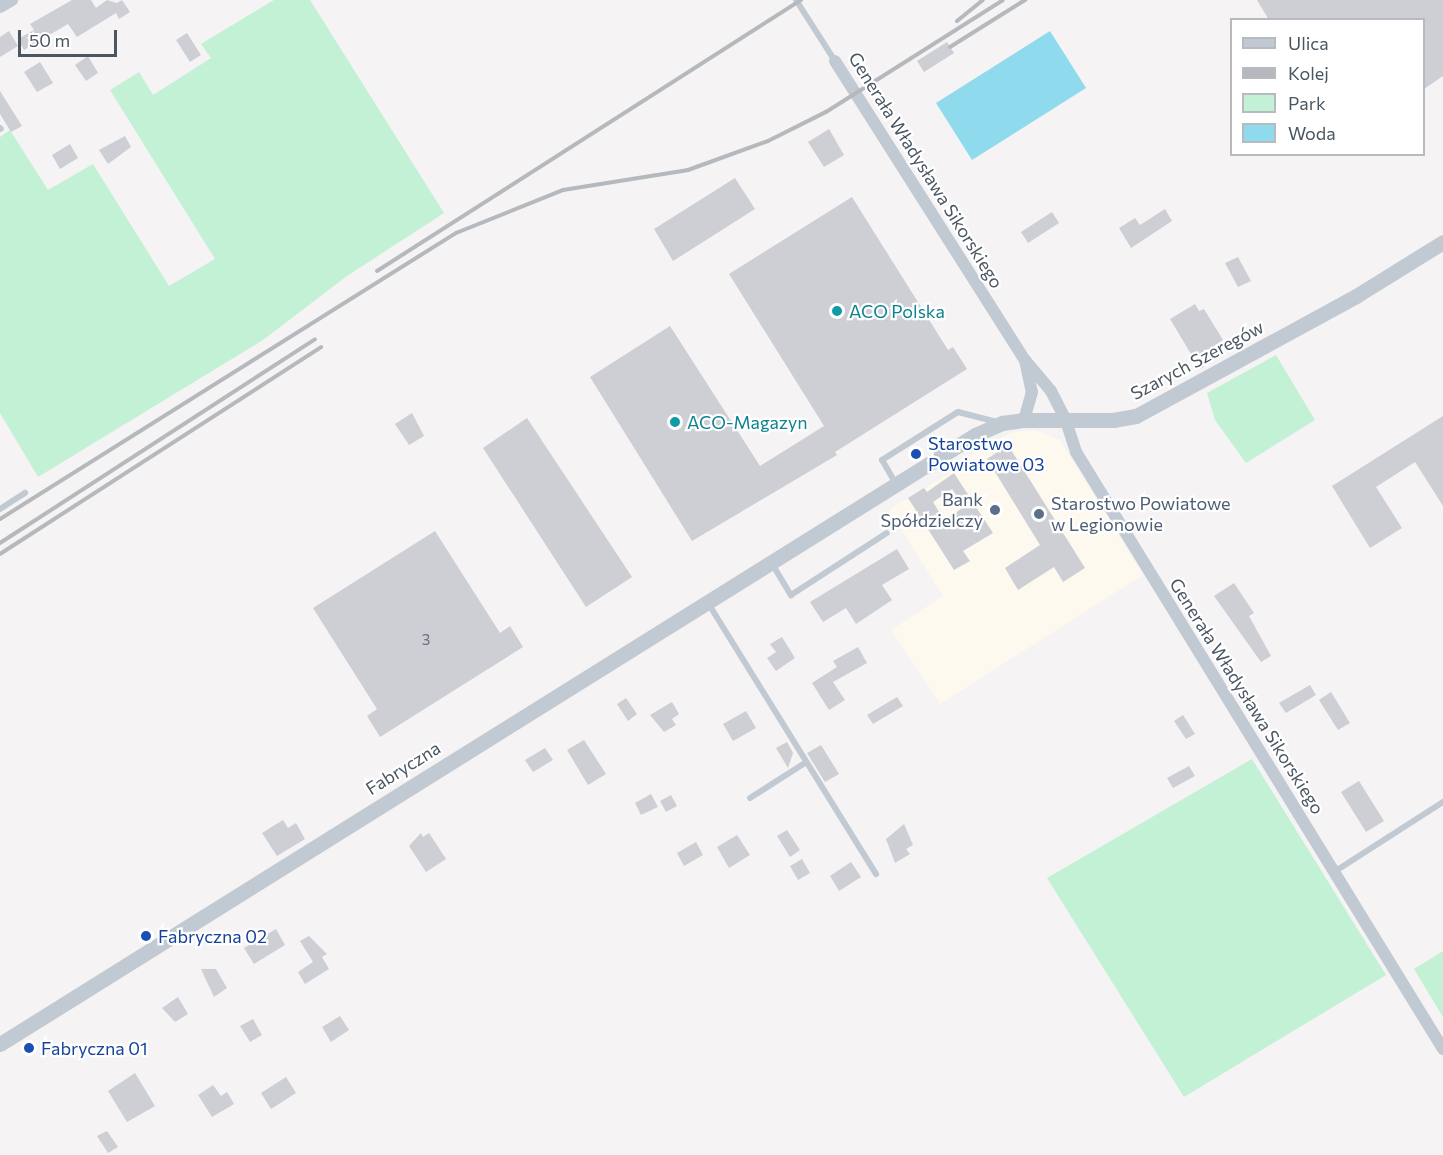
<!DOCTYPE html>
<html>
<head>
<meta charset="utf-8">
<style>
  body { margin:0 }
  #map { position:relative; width:1443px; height:1155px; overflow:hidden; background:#f5f3f3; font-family:Commissioner,sans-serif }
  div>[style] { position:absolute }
  .commercial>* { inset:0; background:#fdf9ef }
  .green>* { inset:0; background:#c3f1d5 }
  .water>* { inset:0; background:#90daee }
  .building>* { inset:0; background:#cdcfd5 }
  .service>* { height:6px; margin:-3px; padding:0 3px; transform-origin:3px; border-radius:3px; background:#c1cad2 }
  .minor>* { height:12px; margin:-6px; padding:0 6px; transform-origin:6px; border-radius:6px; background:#c1cad2 }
  .tertiary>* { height:15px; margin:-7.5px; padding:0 7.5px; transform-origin:7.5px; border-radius:7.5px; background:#c1cad2 }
  .rail>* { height:4px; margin:-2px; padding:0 2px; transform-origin:2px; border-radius:2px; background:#b5b8bd }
  .dots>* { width:16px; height:16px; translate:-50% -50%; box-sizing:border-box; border:3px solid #fff; border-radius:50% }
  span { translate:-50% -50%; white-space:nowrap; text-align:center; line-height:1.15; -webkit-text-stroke:4.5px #fff; paint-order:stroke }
  .number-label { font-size:15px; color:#6b747e }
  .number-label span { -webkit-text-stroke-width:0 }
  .street-label { font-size:18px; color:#4a5661 }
  .culture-label { font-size:18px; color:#0d838f }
  .left { translate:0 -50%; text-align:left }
  .transit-label { font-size:18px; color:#164399 }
  .service-label { font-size:18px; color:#4e5e75 }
  .right { translate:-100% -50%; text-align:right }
  .legend { position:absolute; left:1230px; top:18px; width:195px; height:138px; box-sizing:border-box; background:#fff; border:2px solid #b7bbc0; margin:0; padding:8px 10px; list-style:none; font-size:18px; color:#4a5661 }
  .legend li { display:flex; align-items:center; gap:12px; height:30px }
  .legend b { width:30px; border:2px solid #b7bbc0 }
  .scale { position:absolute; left:18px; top:30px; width:99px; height:27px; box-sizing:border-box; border:3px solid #4a5661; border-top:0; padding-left:8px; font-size:18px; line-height:21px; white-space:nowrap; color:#4a5661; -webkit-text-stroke:4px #fff; paint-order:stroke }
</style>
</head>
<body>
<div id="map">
  <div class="commercial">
    <div style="clip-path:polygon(1035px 430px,1060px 440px,1143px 575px,940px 704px,891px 630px,943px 596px,889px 510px,956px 469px,976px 451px,1013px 432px)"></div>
  </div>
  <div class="green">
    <div style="clip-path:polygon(274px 0,310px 0,444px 213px,347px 276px,263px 340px,38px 477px,0 413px,0 137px,10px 130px,48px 190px,93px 164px,169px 286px,215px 259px,110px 90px,139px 72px,153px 95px,211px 58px,201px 44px)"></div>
    <div style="clip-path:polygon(1276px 355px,1315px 420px,1246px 463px,1215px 420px,1207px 393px)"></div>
    <div style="clip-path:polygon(1252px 759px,1386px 975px,1184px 1097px,1047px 878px)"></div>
    <div style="clip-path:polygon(1443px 951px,1443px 1017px,1414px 969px)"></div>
  </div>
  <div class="water">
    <div style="clip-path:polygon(1050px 31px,1086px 88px,972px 160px,936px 103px)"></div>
  </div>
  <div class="building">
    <div style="clip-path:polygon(72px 0,91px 0,96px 8px,107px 0,117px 3px,122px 0,130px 12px,119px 19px,116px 13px,77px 37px,68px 24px,24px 50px,18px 39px,34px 30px,30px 24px)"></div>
    <div style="clip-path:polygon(1257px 0,1443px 0,1443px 76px,1424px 89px,1424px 20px,1269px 20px)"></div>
    <div style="clip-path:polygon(9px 31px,18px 46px,0 57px,0 37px)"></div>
    <div style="clip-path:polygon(187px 33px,201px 55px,190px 62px,176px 40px)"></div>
    <div style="clip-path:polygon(947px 42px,954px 53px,924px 72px,917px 61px)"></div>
    <div style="clip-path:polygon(88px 56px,98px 73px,86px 81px,75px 65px)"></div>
    <div style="clip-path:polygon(40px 62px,53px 83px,37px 92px,24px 72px)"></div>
    <div style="clip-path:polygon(0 91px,22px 126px,11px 132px,0 114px)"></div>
    <div style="clip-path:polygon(829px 129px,844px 155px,824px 167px,808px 142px)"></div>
    <div style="clip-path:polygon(125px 136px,131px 147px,108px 164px,99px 150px)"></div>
    <div style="clip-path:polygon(70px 144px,78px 158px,60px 169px,52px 155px)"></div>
    <div style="clip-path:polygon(735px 178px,755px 209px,673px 261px,654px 229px)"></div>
    <div style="clip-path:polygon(852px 197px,948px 350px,953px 347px,967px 369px,835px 452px,837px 455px,692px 541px,590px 377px,670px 326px,760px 466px,824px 426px,729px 274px)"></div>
    <div style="clip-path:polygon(1165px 209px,1172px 221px,1131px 248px,1119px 228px,1135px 218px,1140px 225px)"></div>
    <div style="clip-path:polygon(1052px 212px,1059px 223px,1028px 243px,1021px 232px)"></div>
    <div style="clip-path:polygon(1238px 257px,1251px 281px,1238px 287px,1225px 263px)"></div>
    <div style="clip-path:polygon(1195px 304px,1199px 311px,1204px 309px,1223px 340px,1210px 349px,1217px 359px,1200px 369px,1170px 319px)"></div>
    <div style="clip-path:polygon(412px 413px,424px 436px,409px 445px,395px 424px)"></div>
    <div style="clip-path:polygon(1443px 416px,1443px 506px,1415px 462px,1376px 487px,1402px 528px,1370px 548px,1332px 486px)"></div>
    <div style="clip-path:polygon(527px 418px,632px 577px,586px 607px,483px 448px)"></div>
    <div style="clip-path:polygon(1008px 445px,1085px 568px,1063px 582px,1054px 567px,1018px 590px,1005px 568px,1040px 545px,987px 459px)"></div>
    <div style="clip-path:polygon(evenodd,954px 473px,993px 533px,963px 551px,970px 561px,954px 570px,908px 498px,924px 488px,927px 492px,954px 473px,952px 489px,964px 507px,944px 520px,933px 502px,952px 489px)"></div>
    <div style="clip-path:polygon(435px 531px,500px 633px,510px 626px,523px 647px,380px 737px,367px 716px,377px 709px,313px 608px)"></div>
    <div style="clip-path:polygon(897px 549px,909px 569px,882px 585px,892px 600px,856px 624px,846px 608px,823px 622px,810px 602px)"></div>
    <div style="clip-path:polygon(1234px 583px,1254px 613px,1249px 616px,1271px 656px,1261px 662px,1214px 596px)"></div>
    <div style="clip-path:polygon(782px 637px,795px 658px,776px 671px,767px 658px,776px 652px,770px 644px)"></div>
    <div style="clip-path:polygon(858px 647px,867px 663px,833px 682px,845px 700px,829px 710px,812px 683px,837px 667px,833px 661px)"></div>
    <div style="clip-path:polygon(1310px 685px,1316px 695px,1286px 713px,1279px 703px)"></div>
    <div style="clip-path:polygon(1331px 692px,1350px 723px,1338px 730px,1319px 700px)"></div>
    <div style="clip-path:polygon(897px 697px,903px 706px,873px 724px,867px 715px)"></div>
    <div style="clip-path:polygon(626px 698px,637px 714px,628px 721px,617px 704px)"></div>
    <div style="clip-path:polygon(672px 702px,679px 714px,672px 719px,676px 725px,664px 732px,650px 715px)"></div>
    <div style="clip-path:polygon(746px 711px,756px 728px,733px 741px,723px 724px)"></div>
    <div style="clip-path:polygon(1183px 715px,1195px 734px,1186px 739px,1174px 721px)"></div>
    <div style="clip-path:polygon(584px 740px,606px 774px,588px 785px,567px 750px)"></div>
    <div style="clip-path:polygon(787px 742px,793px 753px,788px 768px,776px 748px)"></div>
    <div style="clip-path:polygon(821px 745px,839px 774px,825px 782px,807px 753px)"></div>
    <div style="clip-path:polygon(545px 748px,553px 760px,533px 772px,525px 760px)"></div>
    <div style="clip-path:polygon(1189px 766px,1195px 776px,1173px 788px,1167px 778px)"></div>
    <div style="clip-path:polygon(1359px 781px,1384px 821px,1366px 832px,1341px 792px)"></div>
    <div style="clip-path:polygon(651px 794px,658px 807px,641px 815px,635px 803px)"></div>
    <div style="clip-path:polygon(671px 795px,677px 806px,666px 812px,660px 801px)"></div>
    <div style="clip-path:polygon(283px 820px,288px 828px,296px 823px,305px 839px,277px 856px,262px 833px)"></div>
    <div style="clip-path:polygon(904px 824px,913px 845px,906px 849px,910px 854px,895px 863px,886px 839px)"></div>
    <div style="clip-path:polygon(787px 830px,800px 850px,790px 857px,777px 836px)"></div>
    <div style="clip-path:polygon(421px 833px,423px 837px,429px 833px,446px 859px,426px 872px,409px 846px)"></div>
    <div style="clip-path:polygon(737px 835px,750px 855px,729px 868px,717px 847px)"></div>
    <div style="clip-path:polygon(696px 842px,703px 855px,684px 866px,677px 853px)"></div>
    <div style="clip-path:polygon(802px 859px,810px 873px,798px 880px,790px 866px)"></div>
    <div style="clip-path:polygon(851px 862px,861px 877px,839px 891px,830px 876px)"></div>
    <div style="clip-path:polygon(276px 929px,285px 945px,254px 964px,244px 948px)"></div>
    <div style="clip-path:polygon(309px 936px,327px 954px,322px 957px,329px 969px,305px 984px,298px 972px,313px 962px,300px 941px)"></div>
    <div style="clip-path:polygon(201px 969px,216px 969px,227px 988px,214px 997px)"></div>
    <div style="clip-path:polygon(178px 997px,188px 1014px,175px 1022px,162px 1008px)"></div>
    <div style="clip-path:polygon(340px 1016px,349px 1030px,331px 1042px,322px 1027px)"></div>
    <div style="clip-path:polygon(253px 1019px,262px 1035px,250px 1042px,240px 1026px)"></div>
    <div style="clip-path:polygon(135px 1073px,155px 1106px,127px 1122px,108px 1091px)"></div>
    <div style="clip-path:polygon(286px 1077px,296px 1093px,271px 1109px,261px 1093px)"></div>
    <div style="clip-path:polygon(213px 1085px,221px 1096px,227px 1092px,234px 1104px,212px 1117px,198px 1095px)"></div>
    <div style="clip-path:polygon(107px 1131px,118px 1147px,108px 1153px,97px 1136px)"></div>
  </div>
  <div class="service">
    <div style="left:796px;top:0;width:72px;rotate:57.4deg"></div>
    <div style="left:0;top:128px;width:1px;rotate:45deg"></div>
    <div style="left:896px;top:484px;width:28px;rotate:-120deg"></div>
    <div style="left:882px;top:460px;width:90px;rotate:-32.3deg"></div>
    <div style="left:958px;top:412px;width:40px;rotate:14.4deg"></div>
    <div style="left:0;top:509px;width:30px;rotate:-33deg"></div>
    <div style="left:771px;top:562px;width:39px;rotate:59deg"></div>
    <div style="left:791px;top:595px;width:114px;rotate:-32.9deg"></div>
    <div style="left:708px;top:603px;width:319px;rotate:58.2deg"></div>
    <div style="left:750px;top:798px;width:65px;rotate:-32.5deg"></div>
    <div style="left:1334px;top:872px;width:130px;rotate:-32.7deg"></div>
  </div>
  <div class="minor">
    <div style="left:0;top:7px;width:14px;rotate:-30deg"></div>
    <div style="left:835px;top:61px;width:354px;rotate:57.6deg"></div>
    <div style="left:1025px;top:360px;width:33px;rotate:78deg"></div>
    <div style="left:1032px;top:392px;width:29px;rotate:106deg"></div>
    <div style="left:1025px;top:360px;width:40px;rotate:50deg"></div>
    <div style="left:1051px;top:391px;width:34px;rotate:63deg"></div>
    <div style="left:1066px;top:421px;width:33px;rotate:72deg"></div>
    <div style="left:1076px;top:452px;width:701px;rotate:58.42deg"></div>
  </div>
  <div class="tertiary">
    <div style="left:0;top:1044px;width:1150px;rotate:-31.99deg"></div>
    <div style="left:975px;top:435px;width:30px;rotate:-24deg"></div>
    <div style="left:1002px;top:423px;width:22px;rotate:-8deg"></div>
    <div style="left:1024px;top:420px;width:89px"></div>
    <div style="left:1113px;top:420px;width:23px;rotate:-10deg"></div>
    <div style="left:1136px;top:416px;width:251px;rotate:-28.6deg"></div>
    <div style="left:1356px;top:296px;width:102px;rotate:-31.8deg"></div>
  </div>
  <div class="rail">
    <div style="left:957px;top:21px;width:33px;rotate:-39deg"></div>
    <div style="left:950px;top:47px;width:89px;rotate:-32.1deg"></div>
    <div style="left:377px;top:271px;width:503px;rotate:-32.58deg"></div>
    <div style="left:0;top:519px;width:538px;rotate:-32.1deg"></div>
    <div style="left:456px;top:233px;width:115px;rotate:-21.9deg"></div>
    <div style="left:563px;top:190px;width:127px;rotate:-9.1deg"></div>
    <div style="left:688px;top:170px;width:85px;rotate:-19.9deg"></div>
    <div style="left:768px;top:141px;width:65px;rotate:-26.6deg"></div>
    <div style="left:826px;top:112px;width:209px;rotate:-32.3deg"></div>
    <div style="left:0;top:543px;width:375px;rotate:-32.9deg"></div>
    <div style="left:0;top:554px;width:382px;rotate:-32.8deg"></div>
  </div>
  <div class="dots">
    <div style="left:837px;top:311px;background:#0f9aa8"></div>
    <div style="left:675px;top:422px;background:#0f9aa8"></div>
    <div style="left:916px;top:454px;background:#1a4fb4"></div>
    <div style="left:995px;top:510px;background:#5c6f8a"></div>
    <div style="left:1039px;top:514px;background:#5c6f8a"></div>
    <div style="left:146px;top:936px;background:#1a4fb4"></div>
    <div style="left:29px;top:1048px;background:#1a4fb4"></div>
  </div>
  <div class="number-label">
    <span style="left:426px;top:640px">3</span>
  </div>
  <div class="street-label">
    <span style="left:926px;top:170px;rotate:58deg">Generała Władysława Sikorskiego</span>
    <span style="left:1197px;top:360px;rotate:-28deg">Szarych Szeregów</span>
    <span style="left:1247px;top:696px;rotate:58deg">Generała Władysława Sikorskiego</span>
    <span style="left:403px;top:768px;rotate:-32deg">Fabryczna</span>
  </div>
  <div class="culture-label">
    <span class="left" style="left:849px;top:311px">ACO Polska</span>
    <span class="left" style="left:687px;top:422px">ACO-Magazyn</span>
  </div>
  <div class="transit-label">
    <span class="left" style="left:928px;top:454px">Starostwo<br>Powiatowe 03</span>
    <span class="left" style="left:158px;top:936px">Fabryczna 02</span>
    <span class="left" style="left:41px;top:1048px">Fabryczna 01</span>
  </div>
  <div class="service-label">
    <span class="right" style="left:983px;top:510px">Bank<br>Spółdzielczy</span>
    <span class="left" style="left:1051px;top:514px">Starostwo Powiatowe<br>w Legionowie</span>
  </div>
  <ul class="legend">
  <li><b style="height:8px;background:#c1cad2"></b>Ulica</li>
  <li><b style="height:8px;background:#b5b8bd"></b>Kolej</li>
  <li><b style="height:16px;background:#c3f1d5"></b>Park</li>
  <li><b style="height:16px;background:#90daee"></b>Woda</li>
  </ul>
  <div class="scale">50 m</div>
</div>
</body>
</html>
